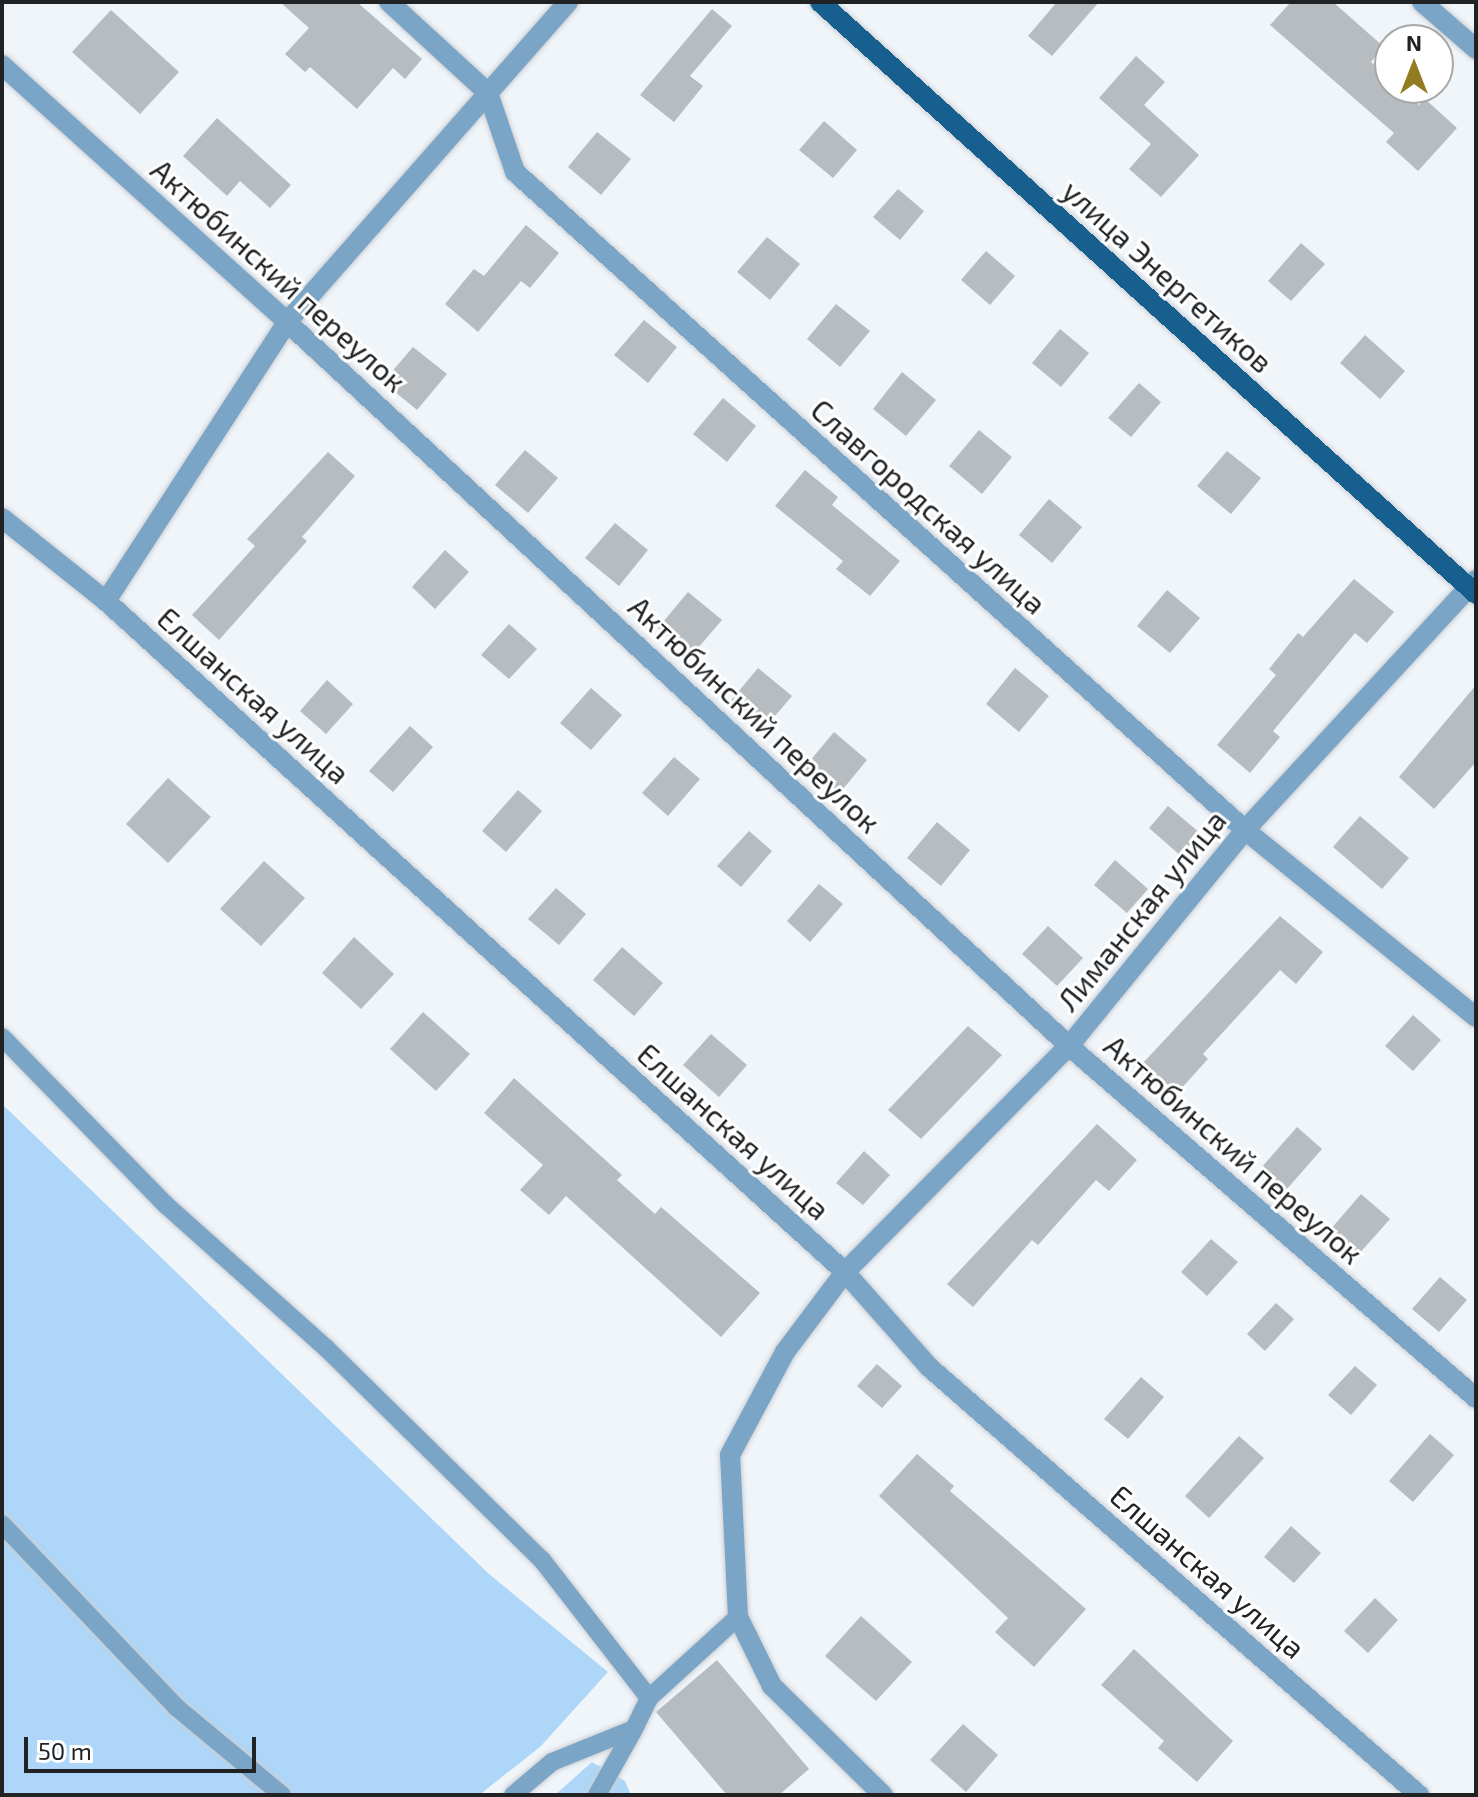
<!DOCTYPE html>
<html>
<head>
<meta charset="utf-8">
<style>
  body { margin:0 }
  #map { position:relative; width:1478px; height:1797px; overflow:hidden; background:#f0f5fa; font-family:"Exo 2",sans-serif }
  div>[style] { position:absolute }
  .green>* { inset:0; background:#add6f8 }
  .building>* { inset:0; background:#b7bcc0 }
  .roads { filter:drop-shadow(0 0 2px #cbcfd3) drop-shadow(0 0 2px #cbcfd3) }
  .service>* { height:18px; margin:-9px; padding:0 9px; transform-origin:9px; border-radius:9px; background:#7ba5c7 }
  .minor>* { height:20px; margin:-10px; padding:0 10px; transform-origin:10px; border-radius:10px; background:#7ba5c7 }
  .primary>* { height:20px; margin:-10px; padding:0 10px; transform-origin:10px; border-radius:10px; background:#175f8f }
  span { translate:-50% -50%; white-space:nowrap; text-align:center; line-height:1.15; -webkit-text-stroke:6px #fff; paint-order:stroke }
  .street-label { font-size:30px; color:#202224 }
  .frame { position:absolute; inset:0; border:4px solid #202224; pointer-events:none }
  .north { position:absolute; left:1374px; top:24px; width:80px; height:80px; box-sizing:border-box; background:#fff; border:2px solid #a6a7a7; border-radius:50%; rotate:0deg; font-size:22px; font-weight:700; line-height:32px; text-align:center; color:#202224 }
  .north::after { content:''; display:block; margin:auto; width:28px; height:36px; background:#937b21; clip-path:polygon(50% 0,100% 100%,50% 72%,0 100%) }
  .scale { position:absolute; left:24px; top:1737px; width:232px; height:36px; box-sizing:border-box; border:4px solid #202224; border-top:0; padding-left:10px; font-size:24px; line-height:28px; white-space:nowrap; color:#202224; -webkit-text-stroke:6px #fff; paint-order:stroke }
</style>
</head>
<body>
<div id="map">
  <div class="green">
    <div style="clip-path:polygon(2px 1104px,489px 1574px,608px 1672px,540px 1747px,479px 1795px,2px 1795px)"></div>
    <div style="clip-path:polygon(592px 1762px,625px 1781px,631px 1795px,555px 1795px)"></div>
  </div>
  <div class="building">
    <div style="clip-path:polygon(280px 2px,357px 2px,422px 59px,405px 79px,393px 68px,357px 109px,310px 67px,305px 72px,285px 54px,309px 28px)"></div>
    <div style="clip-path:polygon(1057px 2px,1099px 2px,1052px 56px,1028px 36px)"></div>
    <div style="clip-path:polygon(1291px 2px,1333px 2px,1384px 47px,1371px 62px,1390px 79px,1390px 88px,1400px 88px,1419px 105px,1425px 99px,1457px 128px,1418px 171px,1386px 142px,1394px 133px,1270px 25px)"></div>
    <div style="clip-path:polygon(712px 9px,732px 26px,690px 76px,703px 86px,674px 122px,640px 95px)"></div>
    <div style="clip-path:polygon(111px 10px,179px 72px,140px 114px,72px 52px)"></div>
    <div style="clip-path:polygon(1136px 56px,1165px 82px,1144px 105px,1199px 155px,1161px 197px,1129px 169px,1151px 144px,1099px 98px)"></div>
    <div style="clip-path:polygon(217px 118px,291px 185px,270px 208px,240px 181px,227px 196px,183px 156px)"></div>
    <div style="clip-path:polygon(824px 121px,857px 150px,833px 178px,799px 150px)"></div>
    <div style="clip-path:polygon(597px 132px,631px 159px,601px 195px,568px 167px)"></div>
    <div style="clip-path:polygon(898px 189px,924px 211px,900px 240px,873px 217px)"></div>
    <div style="clip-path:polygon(526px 225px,559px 253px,530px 288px,521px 281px,478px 332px,445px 304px,474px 269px,484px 276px)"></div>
    <div style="clip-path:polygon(767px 237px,800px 264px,770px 300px,737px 272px)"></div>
    <div style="clip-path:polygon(1301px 243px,1325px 264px,1291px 301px,1268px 281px)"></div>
    <div style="clip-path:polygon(986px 251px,1015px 276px,990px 305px,961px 280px)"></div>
    <div style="clip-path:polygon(836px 304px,870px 331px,840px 367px,807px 339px)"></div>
    <div style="clip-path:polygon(644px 320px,677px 347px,648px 383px,614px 355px)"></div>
    <div style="clip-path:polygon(1060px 329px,1089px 353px,1061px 387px,1032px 363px)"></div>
    <div style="clip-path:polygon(1365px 335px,1405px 371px,1380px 399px,1340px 363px)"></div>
    <div style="clip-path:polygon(413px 347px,447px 374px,417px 410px,383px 382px)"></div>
    <div style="clip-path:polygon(902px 372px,936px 400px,906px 436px,873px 409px)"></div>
    <div style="clip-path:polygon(1139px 383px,1161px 402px,1131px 437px,1108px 418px)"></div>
    <div style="clip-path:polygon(723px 398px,756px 426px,727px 462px,693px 434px)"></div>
    <div style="clip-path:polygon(979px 430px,1012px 457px,982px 494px,949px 466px)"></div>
    <div style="clip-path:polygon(525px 450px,558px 478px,528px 513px,495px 485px)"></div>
    <div style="clip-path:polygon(1227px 451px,1261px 478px,1231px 514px,1197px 486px)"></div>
    <div style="clip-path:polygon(328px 452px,355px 476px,302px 537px,307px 541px,219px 640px,192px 615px,255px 546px,247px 539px)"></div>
    <div style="clip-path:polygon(805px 470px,838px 497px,832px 505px,900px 561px,870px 596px,836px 569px,843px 561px,775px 506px)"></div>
    <div style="clip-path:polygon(1049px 499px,1082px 527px,1052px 563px,1019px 535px)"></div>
    <div style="clip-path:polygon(615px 523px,648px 550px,619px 586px,585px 558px)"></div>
    <div style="clip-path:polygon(445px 550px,469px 572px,435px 609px,412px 587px)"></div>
    <div style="clip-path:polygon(1354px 579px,1394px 612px,1367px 643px,1355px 633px,1273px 731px,1280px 737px,1250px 773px,1217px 745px,1276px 675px,1269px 669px,1298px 633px,1303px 637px)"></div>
    <div style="clip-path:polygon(1167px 590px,1200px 618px,1170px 653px,1137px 626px)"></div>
    <div style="clip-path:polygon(688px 592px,722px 620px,692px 655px,658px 628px)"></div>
    <div style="clip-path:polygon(509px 624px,537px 649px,509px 679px,481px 655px)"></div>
    <div style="clip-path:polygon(758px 668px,792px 696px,762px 731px,728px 704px)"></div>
    <div style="clip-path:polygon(1015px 668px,1049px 696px,1019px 732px,986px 704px)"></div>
    <div style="clip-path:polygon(327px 680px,353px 704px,326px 734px,300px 711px)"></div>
    <div style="clip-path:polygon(1476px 685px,1476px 762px,1434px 809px,1399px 777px)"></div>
    <div style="clip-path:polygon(591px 688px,622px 715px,591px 750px,560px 723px)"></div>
    <div style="clip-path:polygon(410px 726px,433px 747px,393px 792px,369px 771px)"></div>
    <div style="clip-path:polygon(834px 732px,867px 760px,838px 795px,804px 768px)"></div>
    <div style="clip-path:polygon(674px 757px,700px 779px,668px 816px,642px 793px)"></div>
    <div style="clip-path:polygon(168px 778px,211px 817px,168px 863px,126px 824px)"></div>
    <div style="clip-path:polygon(518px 790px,542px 811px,506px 852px,482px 831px)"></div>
    <div style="clip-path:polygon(1168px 806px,1200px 833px,1181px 856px,1149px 828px)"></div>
    <div style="clip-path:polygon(1360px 816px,1409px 858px,1382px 889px,1333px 847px)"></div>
    <div style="clip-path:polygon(937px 822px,970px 850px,941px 886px,907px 858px)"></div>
    <div style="clip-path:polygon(749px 831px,772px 851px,741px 887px,717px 866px)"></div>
    <div style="clip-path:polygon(1115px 860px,1148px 889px,1127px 913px,1094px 885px)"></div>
    <div style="clip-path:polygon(264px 861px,305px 898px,261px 946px,220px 909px)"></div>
    <div style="clip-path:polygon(819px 884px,843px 904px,810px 942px,787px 921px)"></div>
    <div style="clip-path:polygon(556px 888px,586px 914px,559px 945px,528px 919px)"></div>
    <div style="clip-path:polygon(1280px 916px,1323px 952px,1296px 984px,1280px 970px,1203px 1054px,1208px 1059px,1177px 1093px,1143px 1063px)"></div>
    <div style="clip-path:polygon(1048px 926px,1083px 958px,1057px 986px,1022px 954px)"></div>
    <div style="clip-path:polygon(354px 937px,394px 974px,361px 1009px,322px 973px)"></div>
    <div style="clip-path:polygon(622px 947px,663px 983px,634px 1016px,593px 980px)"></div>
    <div style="clip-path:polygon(423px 1012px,470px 1054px,436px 1091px,390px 1049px)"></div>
    <div style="clip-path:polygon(1413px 1015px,1441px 1040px,1413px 1071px,1385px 1046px)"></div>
    <div style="clip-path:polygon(968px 1026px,1002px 1055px,921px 1139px,888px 1110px)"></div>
    <div style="clip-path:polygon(711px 1034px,747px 1065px,719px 1097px,683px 1065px)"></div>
    <div style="clip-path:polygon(514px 1078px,622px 1175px,617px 1180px,655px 1214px,661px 1207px,760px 1293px,721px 1337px,566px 1196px,549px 1215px,520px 1190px,543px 1165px,484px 1113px)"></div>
    <div style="clip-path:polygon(1097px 1124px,1137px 1160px,1109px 1191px,1096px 1180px,1038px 1245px,1032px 1240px,973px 1307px,947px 1284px)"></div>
    <div style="clip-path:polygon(1297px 1127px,1322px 1149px,1286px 1190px,1260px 1169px)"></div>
    <div style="clip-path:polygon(864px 1151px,890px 1175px,863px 1205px,836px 1183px)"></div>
    <div style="clip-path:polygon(1361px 1194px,1390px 1219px,1358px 1255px,1330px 1230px)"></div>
    <div style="clip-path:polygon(1211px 1239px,1238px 1262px,1207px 1296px,1181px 1272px)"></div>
    <div style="clip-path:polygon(1440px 1277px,1467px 1300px,1439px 1332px,1412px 1309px)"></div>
    <div style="clip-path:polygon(1276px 1303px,1294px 1319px,1265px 1351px,1247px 1334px)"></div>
    <div style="clip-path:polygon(877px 1364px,902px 1386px,882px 1408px,857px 1386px)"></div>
    <div style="clip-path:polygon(1355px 1366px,1377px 1385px,1351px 1415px,1328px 1395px)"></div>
    <div style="clip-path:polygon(1141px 1377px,1164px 1397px,1128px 1439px,1104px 1419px)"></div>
    <div style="clip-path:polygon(1430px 1434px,1454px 1455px,1413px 1502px,1389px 1481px)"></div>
    <div style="clip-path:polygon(1239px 1436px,1264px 1458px,1209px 1518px,1185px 1496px)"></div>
    <div style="clip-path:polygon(917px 1454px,954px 1486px,950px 1491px,1086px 1609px,1034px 1667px,995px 1632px,1008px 1618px,879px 1496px)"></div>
    <div style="clip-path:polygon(1291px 1526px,1321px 1553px,1294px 1583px,1264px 1557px)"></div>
    <div style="clip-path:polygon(1375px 1598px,1398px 1620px,1368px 1653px,1344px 1631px)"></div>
    <div style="clip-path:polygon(861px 1616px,912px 1662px,876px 1701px,825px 1656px)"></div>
    <div style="clip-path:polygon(1134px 1649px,1233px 1741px,1197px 1782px,1158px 1748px,1164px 1741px,1101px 1685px)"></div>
    <div style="clip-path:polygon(717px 1660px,809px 1769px,779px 1795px,727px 1795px,656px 1712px)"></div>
    <div style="clip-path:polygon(963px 1724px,998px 1755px,966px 1792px,930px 1760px)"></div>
  </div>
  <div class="roads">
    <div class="service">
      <div style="left:2px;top:1037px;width:235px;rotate:45.7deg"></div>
      <div style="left:166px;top:1205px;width:215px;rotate:41.8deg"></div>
      <div style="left:326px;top:1348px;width:303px;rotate:44.5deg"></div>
      <div style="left:542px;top:1560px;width:175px;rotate:52.2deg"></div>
      <div style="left:2px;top:1524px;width:253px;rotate:46.4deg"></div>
      <div style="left:176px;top:1707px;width:138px;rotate:39.7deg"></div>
      <div style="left:513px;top:1795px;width:51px;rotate:-40.2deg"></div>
      <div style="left:552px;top:1762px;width:88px;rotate:-21.9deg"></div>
      <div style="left:634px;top:1729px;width:34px;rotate:-64deg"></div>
      <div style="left:649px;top:1698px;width:120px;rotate:-42.3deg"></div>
      <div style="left:597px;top:1795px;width:76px;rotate:-60.7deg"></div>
    </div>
    <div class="minor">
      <div style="left:389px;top:2px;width:134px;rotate:42.6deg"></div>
      <div style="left:488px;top:93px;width:83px;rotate:71.1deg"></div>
      <div style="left:515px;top:172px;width:983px;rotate:42.03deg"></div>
      <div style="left:1245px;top:830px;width:297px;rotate:39deg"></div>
      <div style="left:1422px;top:2px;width:72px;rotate:41deg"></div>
      <div style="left:2px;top:65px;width:384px;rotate:42deg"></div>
      <div style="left:287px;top:322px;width:1066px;rotate:42.79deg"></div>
      <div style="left:1069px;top:1046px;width:538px;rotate:40.86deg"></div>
      <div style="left:2px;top:518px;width:133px;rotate:38.6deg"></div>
      <div style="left:106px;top:601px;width:998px;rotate:42.24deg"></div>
      <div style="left:845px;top:1272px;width:127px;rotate:48.5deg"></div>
      <div style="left:929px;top:1367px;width:651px;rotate:41.14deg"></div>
      <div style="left:106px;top:601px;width:333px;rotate:-57deg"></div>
      <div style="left:287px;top:322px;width:426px;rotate:-48.7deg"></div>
      <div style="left:883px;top:1795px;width:156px;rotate:-135.5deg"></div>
      <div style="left:772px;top:1686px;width:77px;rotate:-116.2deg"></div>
      <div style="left:738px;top:1617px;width:162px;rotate:-92.8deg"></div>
      <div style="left:730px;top:1455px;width:117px;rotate:-61.9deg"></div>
      <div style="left:785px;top:1352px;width:100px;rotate:-53.1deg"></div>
      <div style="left:845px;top:1272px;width:318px;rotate:-45.3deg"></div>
      <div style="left:1069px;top:1046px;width:279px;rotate:-50.8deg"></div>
      <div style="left:1245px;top:830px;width:340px;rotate:-47.3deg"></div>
    </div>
    <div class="primary">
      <div style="left:820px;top:2px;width:884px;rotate:42.06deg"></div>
    </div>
  </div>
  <div class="street-label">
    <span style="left:279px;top:275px;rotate:42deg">Актюбинский переулок</span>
    <span style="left:1168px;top:276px;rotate:42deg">улица Энергетиков</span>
    <span style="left:929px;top:506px;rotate:42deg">Славгородская улица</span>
    <span style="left:254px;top:695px;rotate:42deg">Елшанская улица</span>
    <span style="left:755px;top:714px;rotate:43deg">Актюбинский переулок</span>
    <span style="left:1141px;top:910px;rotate:-51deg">Лиманская улица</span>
    <span style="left:734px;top:1131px;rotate:42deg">Елшанская улица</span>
    <span style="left:1234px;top:1149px;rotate:41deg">Актюбинский переулок</span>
    <span style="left:1208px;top:1571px;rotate:41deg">Елшанская улица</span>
  </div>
  <div class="frame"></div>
  <div class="north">N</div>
  <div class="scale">50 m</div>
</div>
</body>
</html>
